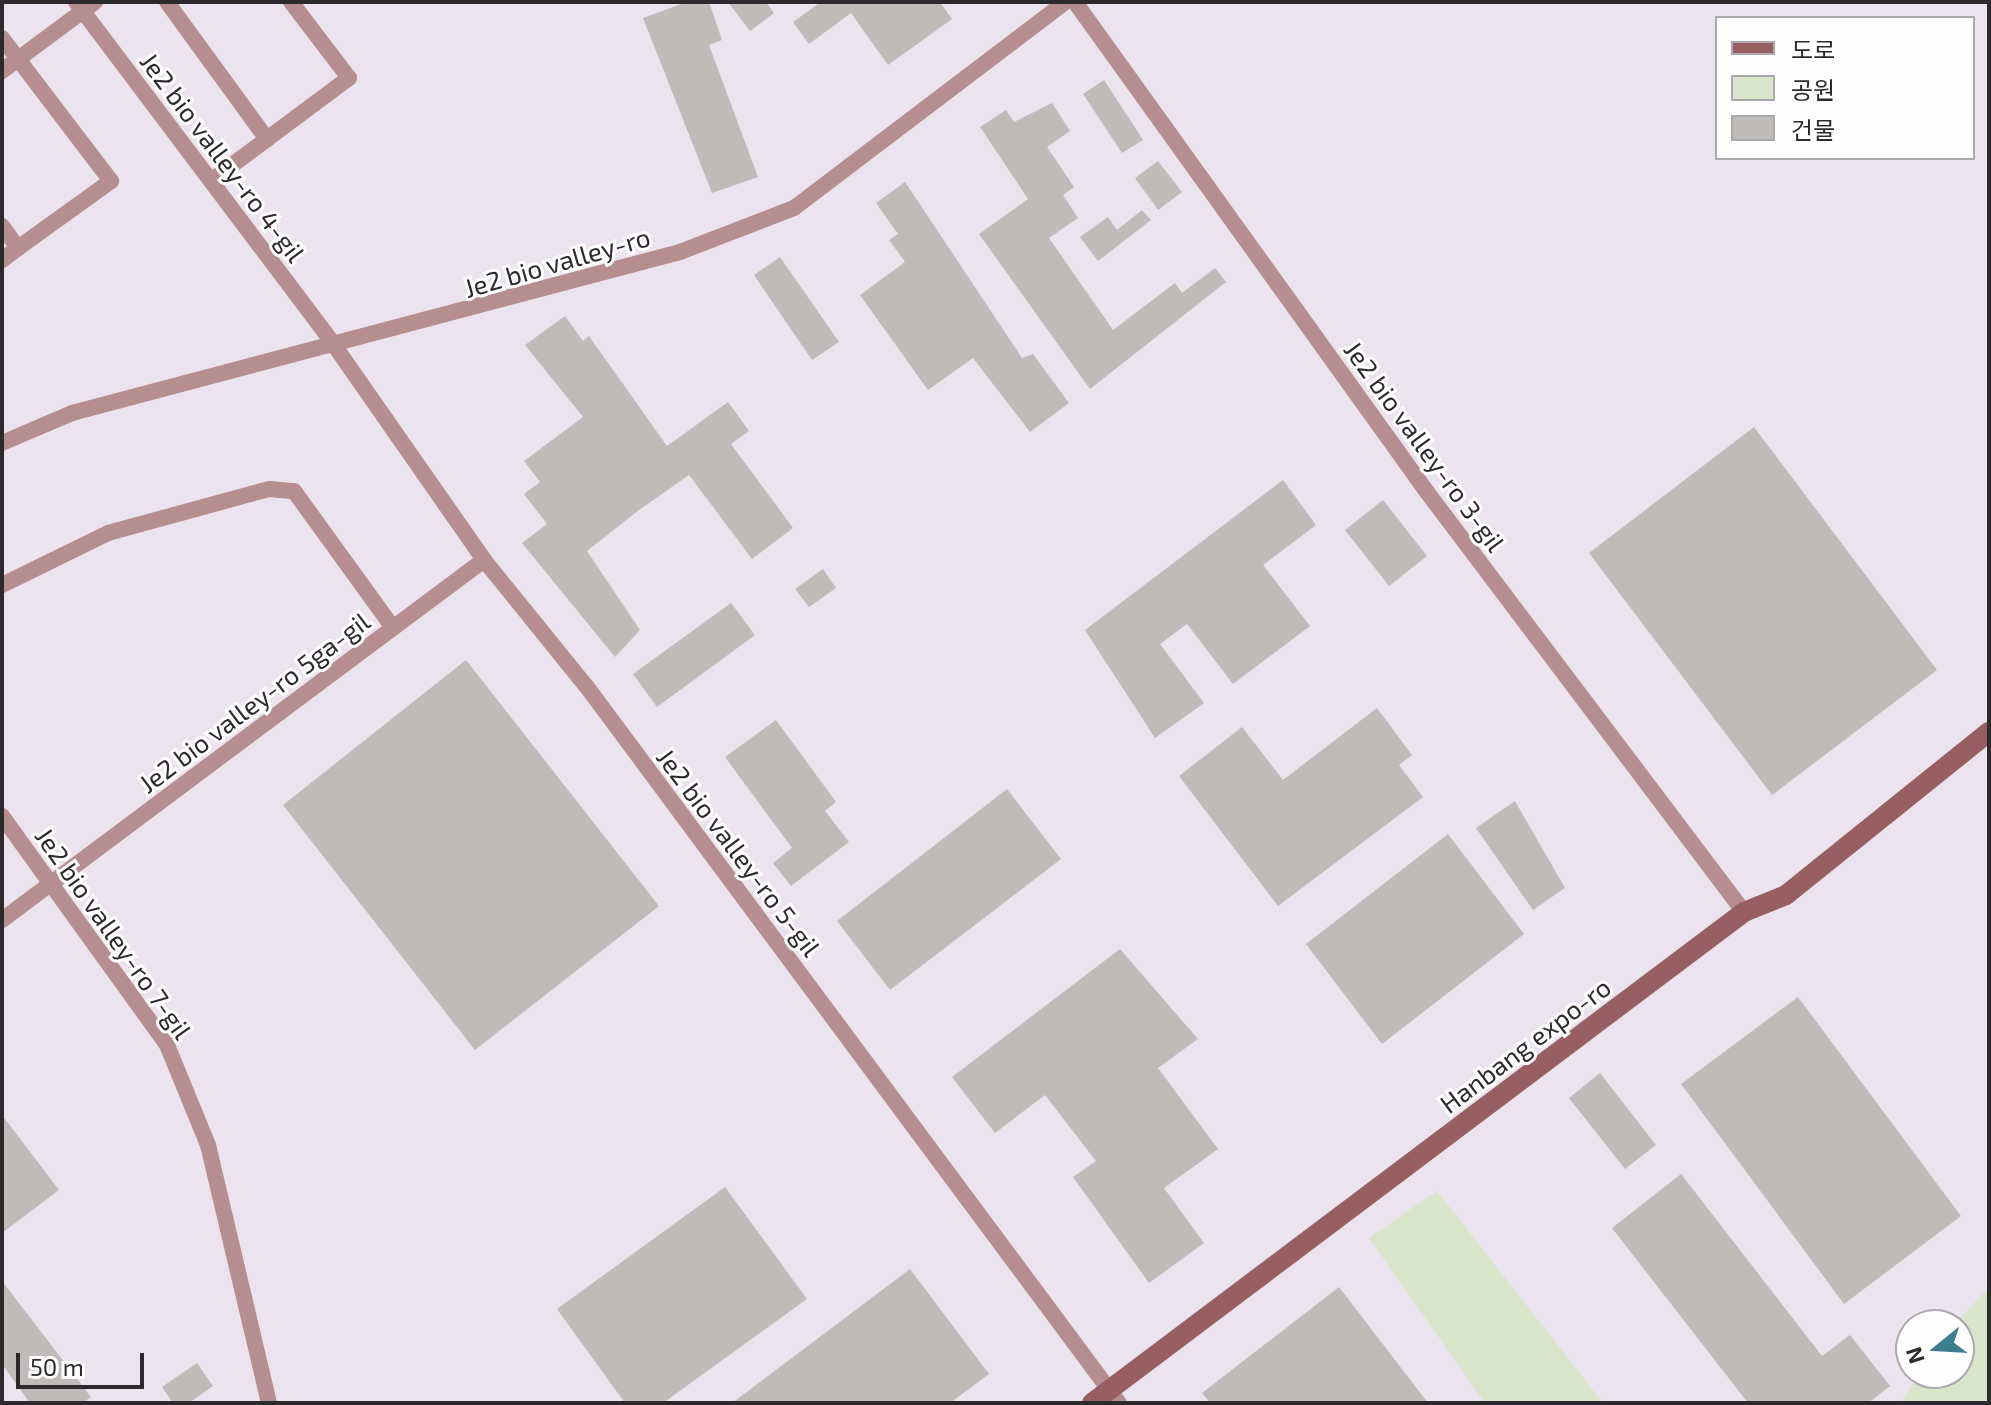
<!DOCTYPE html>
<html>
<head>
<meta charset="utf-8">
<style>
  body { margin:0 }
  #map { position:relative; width:1991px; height:1405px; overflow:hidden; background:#f3f0f4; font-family:"Exo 2","Noto Sans KR",sans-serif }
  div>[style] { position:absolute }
  .built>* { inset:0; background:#ebe3ed }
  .green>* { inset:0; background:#d8e5ca }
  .building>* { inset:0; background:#bfbbb8 }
  .street>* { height:16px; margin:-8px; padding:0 8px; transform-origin:8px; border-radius:8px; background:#b68e90 }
  .secondary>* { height:20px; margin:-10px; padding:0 10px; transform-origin:10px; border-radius:10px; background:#975f62 }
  span { translate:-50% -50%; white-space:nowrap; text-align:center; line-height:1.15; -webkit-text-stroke:6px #fffeff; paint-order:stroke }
  .street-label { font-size:26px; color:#2c2a2c }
  .frame { position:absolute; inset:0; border:4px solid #2c2a2c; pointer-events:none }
  .legend { position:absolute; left:1715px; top:16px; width:260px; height:144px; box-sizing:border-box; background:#fffeff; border:2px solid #aba9ab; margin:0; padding:10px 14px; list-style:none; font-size:24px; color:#2c2a2c }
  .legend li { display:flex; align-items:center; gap:16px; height:40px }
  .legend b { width:40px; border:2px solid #aba9ab }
  .north { position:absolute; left:1895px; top:1309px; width:80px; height:80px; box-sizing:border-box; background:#fffeff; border:2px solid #aba9ab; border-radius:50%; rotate:252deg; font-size:22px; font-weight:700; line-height:32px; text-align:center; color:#2c2a2c }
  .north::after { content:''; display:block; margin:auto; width:28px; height:36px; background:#3c7e90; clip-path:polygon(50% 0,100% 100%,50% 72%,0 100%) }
  .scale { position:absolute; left:16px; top:1353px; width:128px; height:36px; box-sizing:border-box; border:4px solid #2c2a2c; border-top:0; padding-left:10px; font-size:24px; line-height:28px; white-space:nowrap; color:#2c2a2c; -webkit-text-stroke:6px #fffeff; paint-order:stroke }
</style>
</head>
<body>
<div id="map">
  <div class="built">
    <div style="clip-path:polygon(evenodd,2px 2px,1989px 2px,1989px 1403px,2px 1403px,2px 2px,1717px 18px,1973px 18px,1973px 158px,1717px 158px,1717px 18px,2px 2px,1911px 1325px,1959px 1325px,1959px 1373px,1911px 1373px,1911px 1325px)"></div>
  </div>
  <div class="green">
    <div style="clip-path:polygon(1437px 1191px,1603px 1403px,1485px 1403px,1369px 1238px)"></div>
    <div style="clip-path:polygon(1989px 1288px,1989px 1403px,1900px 1403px,1921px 1373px,1959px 1373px,1959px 1325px,1953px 1325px)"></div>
  </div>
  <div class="building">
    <div style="clip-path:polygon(687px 2px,709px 2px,722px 40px,709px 45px,758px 177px,712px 193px,643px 18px)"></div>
    <div style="clip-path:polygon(728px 2px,766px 2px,774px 13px,750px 31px)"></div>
    <div style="clip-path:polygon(821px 2px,940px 2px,952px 19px,888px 65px,851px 13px,809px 44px,793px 22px)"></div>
    <div style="clip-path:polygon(1104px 80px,1143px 140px,1122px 153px,1083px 94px)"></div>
    <div style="clip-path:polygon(1052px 103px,1070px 131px,1047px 147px,1074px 187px,1063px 195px,1078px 218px,1049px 238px,1113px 330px,1175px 283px,1182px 293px,1215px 268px,1226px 282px,1090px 389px,979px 234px,1028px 199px,980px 127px,1006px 110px,1014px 122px)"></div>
    <div style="clip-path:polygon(1158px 161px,1182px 192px,1158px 210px,1135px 178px)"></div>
    <div style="clip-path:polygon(905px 182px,1022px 358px,1033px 354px,1069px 403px,1030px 432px,973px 358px,928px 390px,860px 295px,905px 262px,889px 240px,898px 234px,876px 203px)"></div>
    <div style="clip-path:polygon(1142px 210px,1151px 220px,1098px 261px,1080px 237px,1108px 217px,1117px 230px)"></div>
    <div style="clip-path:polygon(780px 257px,839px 342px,812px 360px,754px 275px)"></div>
    <div style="clip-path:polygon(565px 316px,583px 341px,589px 336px,667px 446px,728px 402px,749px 431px,731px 444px,793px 528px,752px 559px,689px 475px,639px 510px,587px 551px,640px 630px,615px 657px,522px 543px,547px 524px,524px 494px,540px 482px,524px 461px,583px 417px,525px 345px)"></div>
    <div style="clip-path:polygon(1754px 427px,1937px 670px,1772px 795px,1589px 553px)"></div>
    <div style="clip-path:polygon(1283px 480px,1316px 525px,1263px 565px,1310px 626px,1233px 684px,1187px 624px,1160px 644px,1204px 703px,1155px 738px,1085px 630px)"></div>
    <div style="clip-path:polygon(1383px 500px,1427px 556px,1389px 586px,1345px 530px)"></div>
    <div style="clip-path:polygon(823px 569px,836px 588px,809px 607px,795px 589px)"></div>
    <div style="clip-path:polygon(731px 603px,755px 635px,657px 707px,633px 674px)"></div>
    <div style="clip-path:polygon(466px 660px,659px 906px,475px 1050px,283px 805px)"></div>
    <div style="clip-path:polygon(1377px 708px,1412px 755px,1399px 765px,1423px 797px,1278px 906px,1179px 776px,1242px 727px,1283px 780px)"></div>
    <div style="clip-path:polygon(776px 720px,836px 802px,825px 811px,849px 842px,791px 886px,773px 863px,792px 848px,725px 757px)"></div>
    <div style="clip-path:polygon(1007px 789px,1061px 859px,890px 990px,837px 921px)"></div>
    <div style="clip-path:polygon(1515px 801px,1565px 888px,1533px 910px,1476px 828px)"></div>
    <div style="clip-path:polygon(1448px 834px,1524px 934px,1382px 1044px,1306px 944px)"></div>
    <div style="clip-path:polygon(1120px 949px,1198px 1039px,1158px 1068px,1218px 1149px,1164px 1188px,1204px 1243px,1149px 1283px,1073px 1177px,1096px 1161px,1045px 1095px,995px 1133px,952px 1077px)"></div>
    <div style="clip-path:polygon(1798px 997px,1961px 1216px,1844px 1304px,1681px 1084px)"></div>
    <div style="clip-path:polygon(1600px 1073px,1656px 1145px,1625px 1169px,1569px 1098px)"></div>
    <div style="clip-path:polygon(2px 1115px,59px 1190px,2px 1233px)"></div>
    <div style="clip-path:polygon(1681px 1174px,1822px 1356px,1850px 1335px,1890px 1386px,1868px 1403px,1748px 1403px,1612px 1228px)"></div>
    <div style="clip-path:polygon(725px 1187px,807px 1299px,663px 1403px,625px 1403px,557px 1309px)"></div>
    <div style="clip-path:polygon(910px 1269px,989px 1374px,950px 1403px,732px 1403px)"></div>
    <div style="clip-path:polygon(2px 1281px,91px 1397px,83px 1403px,30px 1403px,2px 1364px)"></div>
    <div style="clip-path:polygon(1339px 1287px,1428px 1403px,1210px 1403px,1202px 1393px)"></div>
    <div style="clip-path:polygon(197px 1363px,213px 1386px,189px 1403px,173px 1403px,162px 1387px)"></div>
  </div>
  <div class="street">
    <div style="left:76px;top:2px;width:426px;rotate:53deg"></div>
    <div style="left:332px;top:342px;width:266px;rotate:55.1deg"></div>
    <div style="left:484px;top:560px;width:164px;rotate:51deg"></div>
    <div style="left:587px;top:687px;width:892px;rotate:53.39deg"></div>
    <div style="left:167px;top:2px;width:170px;rotate:53.9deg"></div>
    <div style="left:1075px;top:2px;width:603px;rotate:54.31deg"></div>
    <div style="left:1427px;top:492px;width:526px;rotate:52.96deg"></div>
    <div style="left:2px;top:38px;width:180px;rotate:52.7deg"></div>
    <div style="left:111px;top:181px;width:115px;rotate:144.2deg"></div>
    <div style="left:2px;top:71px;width:116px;rotate:-36.6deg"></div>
    <div style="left:212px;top:180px;width:171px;rotate:-36.7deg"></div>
    <div style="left:349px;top:78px;width:96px;rotate:-127.3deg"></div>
    <div style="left:2px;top:226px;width:27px;rotate:54deg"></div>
    <div style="left:18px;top:248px;width:20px;rotate:143deg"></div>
    <div style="left:2px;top:443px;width:76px;rotate:-23.2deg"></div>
    <div style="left:72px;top:413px;width:629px;rotate:-14.83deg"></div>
    <div style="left:680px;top:252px;width:122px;rotate:-21.1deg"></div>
    <div style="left:794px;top:208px;width:340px;rotate:-37.2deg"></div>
    <div style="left:2px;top:585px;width:118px;rotate:-26.1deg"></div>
    <div style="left:108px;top:533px;width:167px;rotate:-15.3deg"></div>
    <div style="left:269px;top:489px;width:25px;rotate:5deg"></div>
    <div style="left:294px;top:491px;width:169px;rotate:54.1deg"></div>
    <div style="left:2px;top:816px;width:282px;rotate:54.2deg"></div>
    <div style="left:167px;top:1045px;width:108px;rotate:67.7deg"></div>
    <div style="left:208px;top:1145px;width:265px;rotate:76.7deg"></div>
    <div style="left:2px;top:920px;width:602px;rotate:-36.76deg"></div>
  </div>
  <div class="secondary">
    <div style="left:1092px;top:1403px;width:816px;rotate:-36.98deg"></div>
    <div style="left:1744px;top:912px;width:45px;rotate:-22deg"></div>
    <div style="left:1786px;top:895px;width:260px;rotate:-38.8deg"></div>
  </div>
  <div class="street-label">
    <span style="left:223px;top:157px;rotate:53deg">Je2 bio valley-ro 4-gil</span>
    <span style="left:557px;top:262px;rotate:-16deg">Je2 bio valley-ro</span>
    <span style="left:1425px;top:446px;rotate:54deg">Je2 bio valley-ro 3-gil</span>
    <span style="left:254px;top:702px;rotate:-37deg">Je2 bio valley-ro 5ga-gil</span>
    <span style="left:739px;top:852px;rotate:53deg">Je2 bio valley-ro 5-gil</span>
    <span style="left:114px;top:933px;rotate:55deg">Je2 bio valley-ro 7-gil</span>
    <span style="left:1525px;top:1045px;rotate:-37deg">Hanbang expo-ro</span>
  </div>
  <div class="frame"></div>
  <ul class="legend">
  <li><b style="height:10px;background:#975f62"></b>도로</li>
  <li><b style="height:22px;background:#d8e5ca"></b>공원</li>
  <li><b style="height:22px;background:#bfbbb8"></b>건물</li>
  </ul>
  <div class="north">N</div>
  <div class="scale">50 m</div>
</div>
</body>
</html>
